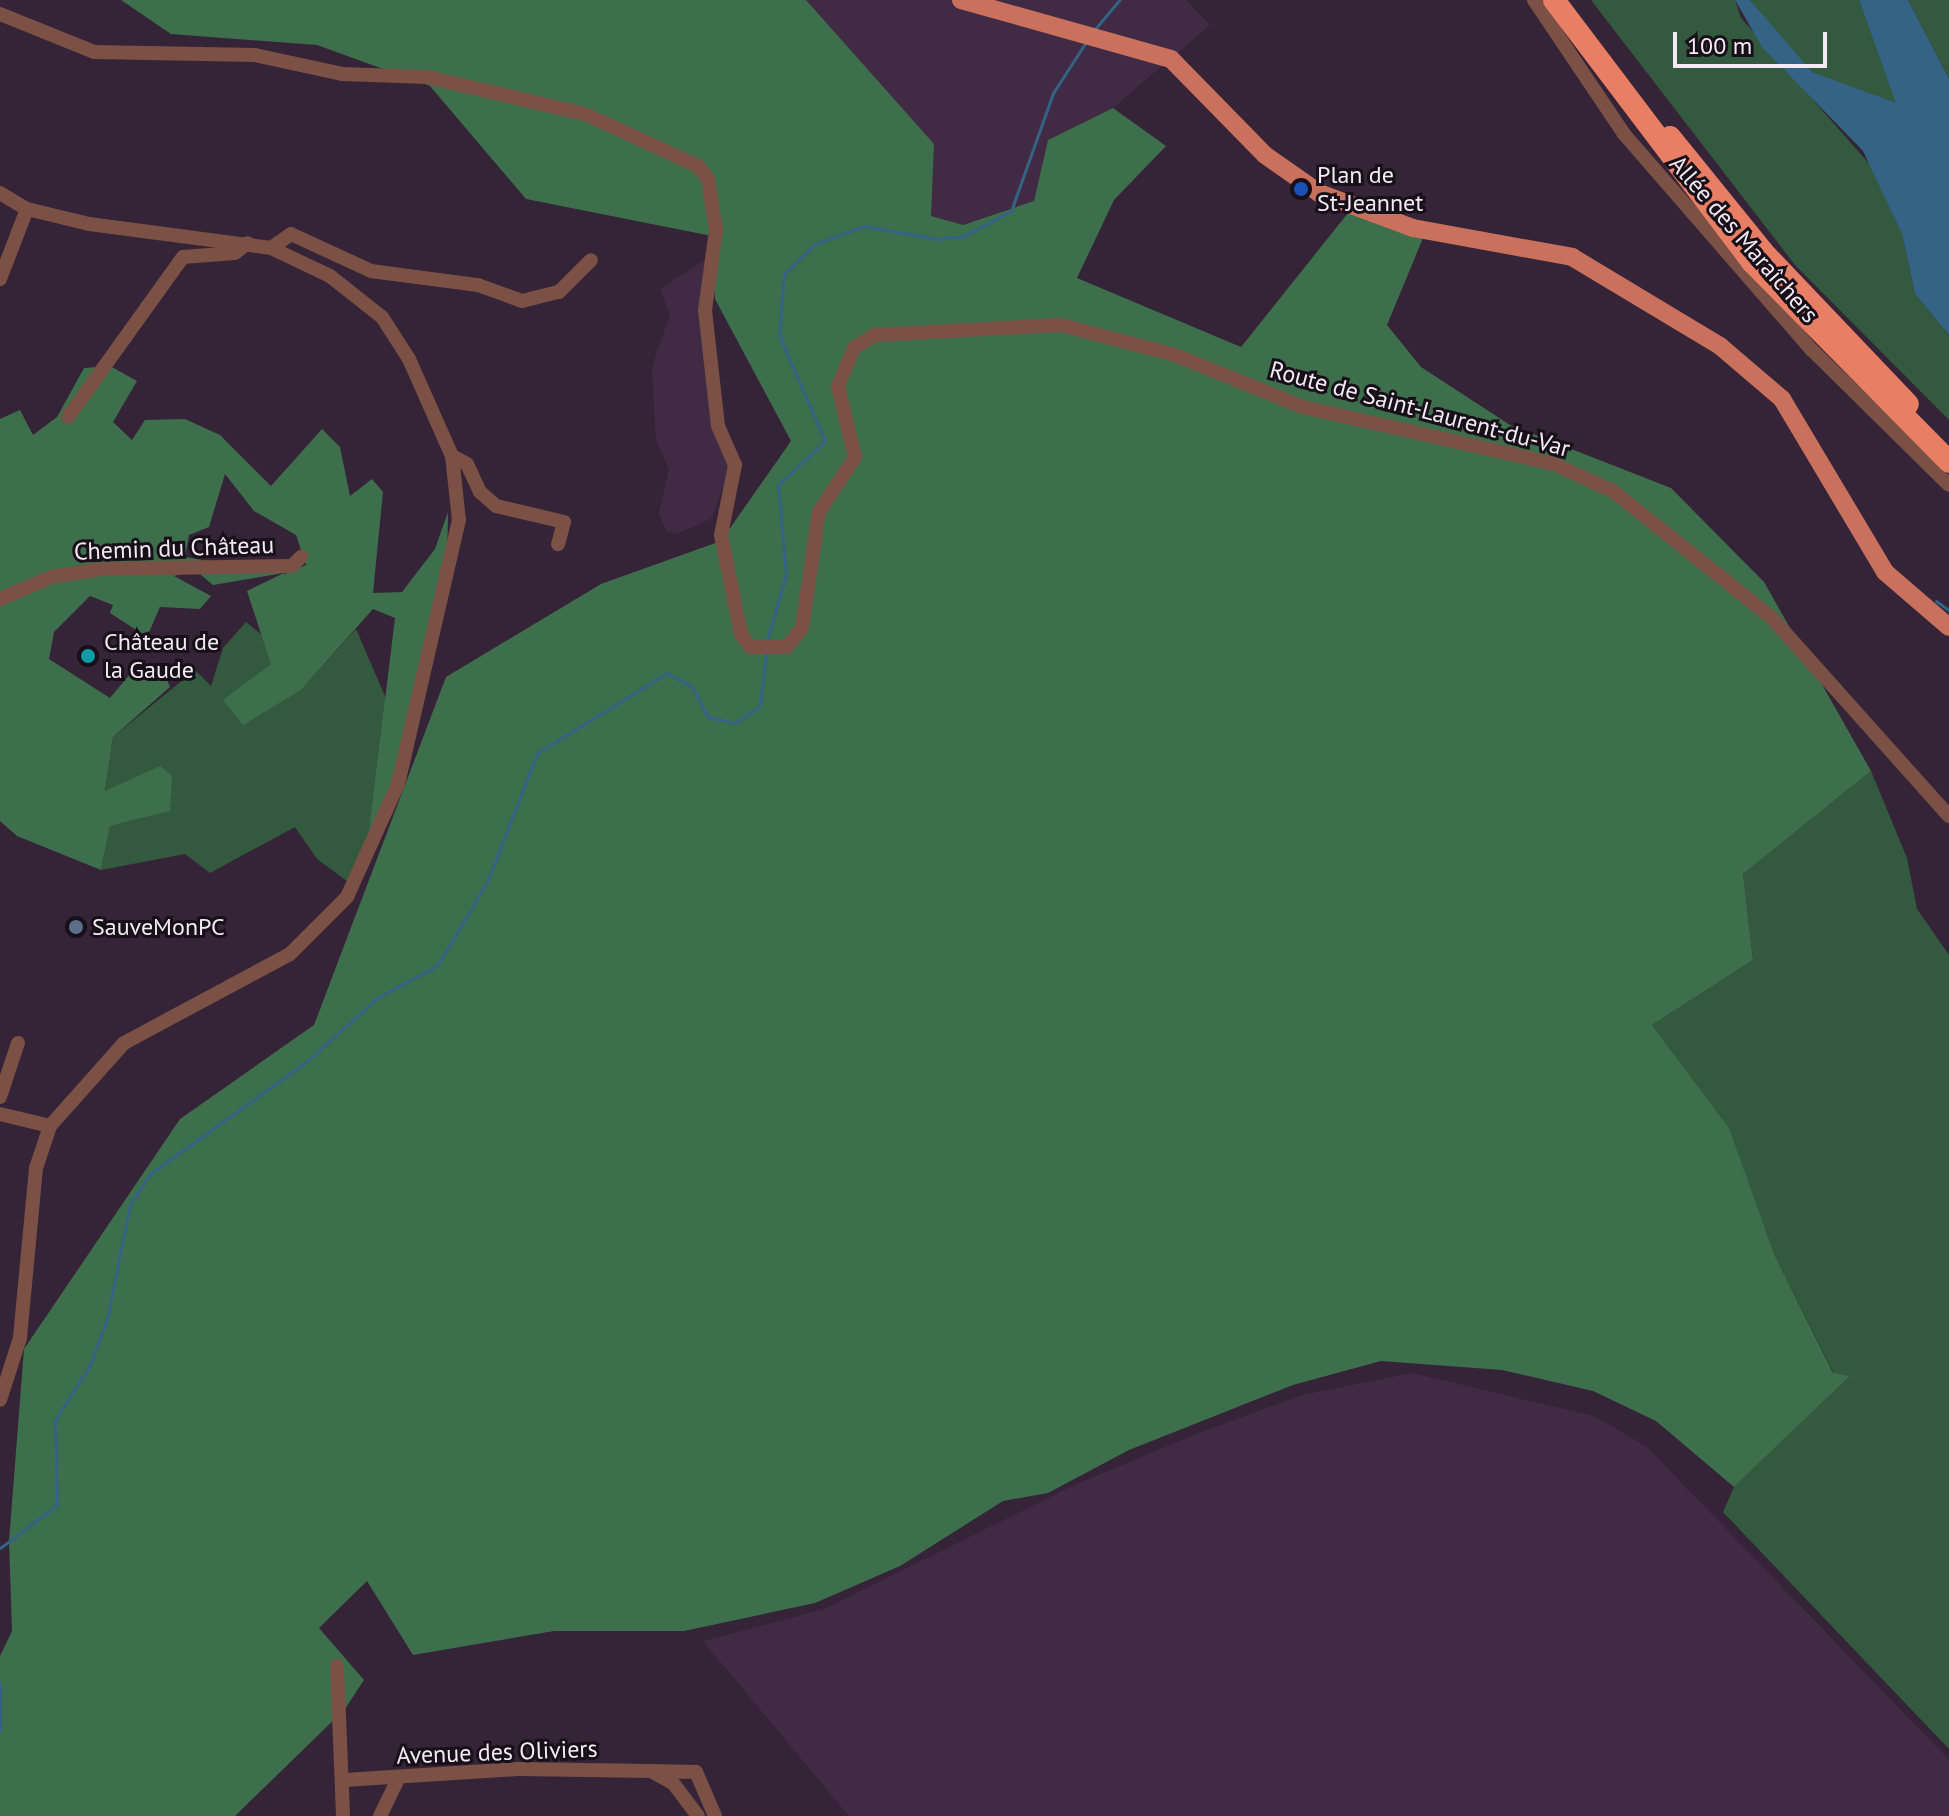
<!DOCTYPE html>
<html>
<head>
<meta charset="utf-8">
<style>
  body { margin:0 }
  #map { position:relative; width:1949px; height:1816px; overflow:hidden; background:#352337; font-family:"PT Sans",sans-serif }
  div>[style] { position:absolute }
  .built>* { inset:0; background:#412b44 }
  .green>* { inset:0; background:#335a3f }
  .forest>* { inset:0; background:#3e6f4d }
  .water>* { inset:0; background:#346385 }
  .stream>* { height:3px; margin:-1.5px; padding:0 1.5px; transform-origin:1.5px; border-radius:1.5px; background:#346385 }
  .minor>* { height:14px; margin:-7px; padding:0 7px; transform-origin:7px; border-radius:7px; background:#7b5045 }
  .major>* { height:18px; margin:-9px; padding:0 9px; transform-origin:9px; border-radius:9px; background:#c9715c }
  .highway>* { height:22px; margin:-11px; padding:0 11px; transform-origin:11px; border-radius:11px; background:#e87e64 }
  .dots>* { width:22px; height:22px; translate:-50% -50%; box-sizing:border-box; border:4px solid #181019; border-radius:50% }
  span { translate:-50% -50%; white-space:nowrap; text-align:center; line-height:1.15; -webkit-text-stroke:6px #181019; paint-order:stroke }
  .poi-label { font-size:24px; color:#f5e9f6 }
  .left { translate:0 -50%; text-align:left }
  .street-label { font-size:24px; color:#f5e9f6 }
  .scale { position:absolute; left:1673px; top:32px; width:154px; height:36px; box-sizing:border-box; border:4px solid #f5e9f6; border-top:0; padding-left:10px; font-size:24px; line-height:28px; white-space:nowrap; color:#f5e9f6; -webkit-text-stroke:6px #181019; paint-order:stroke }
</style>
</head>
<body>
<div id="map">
  <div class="built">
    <div style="clip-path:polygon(806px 0,1186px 0,1210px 25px,1113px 108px,1048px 140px,1034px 201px,962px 225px,931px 216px)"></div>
    <div style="clip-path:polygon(706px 259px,729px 469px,712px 518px,677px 534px,666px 531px,659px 513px,669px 469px,656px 440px,652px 367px,670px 315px,660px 289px)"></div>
    <div style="clip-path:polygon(1412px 1373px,1594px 1416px,1647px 1447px,1949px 1760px,1949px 1816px,849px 1816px,703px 1641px,825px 1609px,1072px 1486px,1199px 1433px,1302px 1395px)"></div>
  </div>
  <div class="green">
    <div style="clip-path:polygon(1591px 0,1735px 0,1741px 18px,1872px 167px,1902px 234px,1915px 294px,1949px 335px,1949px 420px,1795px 265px)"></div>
    <div style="clip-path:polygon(1750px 0,1859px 0,1897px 104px,1811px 72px)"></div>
    <div style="clip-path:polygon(1908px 0,1949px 0,1949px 79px)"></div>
    <div style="clip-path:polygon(246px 622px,269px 641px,271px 664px,224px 700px,301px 690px,356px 629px,387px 701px,368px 838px,347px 881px,317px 859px,295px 827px,210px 873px,185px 854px,101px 870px,110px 826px,169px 811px,105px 792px,113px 737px,195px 670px,211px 686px,223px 648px)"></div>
    <div style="clip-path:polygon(1871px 771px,1907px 858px,1917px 909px,1949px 955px,1949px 1749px,1723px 1512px,1734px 1487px,1850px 1376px,1834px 1374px,1775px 1256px,1728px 1127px,1652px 1025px,1753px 960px,1743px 874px)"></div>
  </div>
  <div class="forest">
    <div style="clip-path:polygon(121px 0,806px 0,934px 144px,931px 216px,963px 225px,1034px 201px,1048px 140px,1113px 108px,1166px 146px,1114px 200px,1077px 278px,1241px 347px,1348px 213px,1423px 238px,1387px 325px,1421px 367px,1510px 425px,1671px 488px,1764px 582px,1871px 771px,1743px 874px,1753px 960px,1652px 1025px,1729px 1128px,1775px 1256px,1833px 1373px,1850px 1376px,1734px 1487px,1656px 1421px,1593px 1391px,1502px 1370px,1381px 1361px,1293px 1385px,1129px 1450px,1048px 1493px,1003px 1501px,900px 1566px,815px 1603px,684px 1631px,554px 1631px,413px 1655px,367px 1581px,319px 1628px,364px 1680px,345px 1709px,235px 1816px,0 1816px,0 1656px,12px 1631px,9px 1541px,24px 1349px,180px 1119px,314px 1025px,446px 677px,601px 584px,721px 541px,791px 441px,715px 299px,712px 236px,526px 199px,430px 86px,317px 45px,171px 34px)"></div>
    <div style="clip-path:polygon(evenodd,110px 366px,137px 381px,113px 422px,132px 440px,145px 420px,185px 419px,220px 435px,271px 486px,322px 429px,340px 447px,350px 496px,372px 479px,383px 492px,373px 593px,402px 592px,435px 549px,448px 512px,447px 571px,387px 802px,368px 838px,395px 618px,373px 609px,301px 690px,243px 725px,223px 700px,271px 664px,247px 591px,284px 573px,213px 585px,195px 570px,174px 576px,211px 596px,200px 609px,160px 607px,147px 637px,110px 613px,113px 605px,90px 596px,54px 632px,49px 659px,110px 698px,135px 668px,162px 668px,170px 687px,113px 737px,105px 791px,160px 766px,172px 776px,170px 811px,110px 826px,101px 870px,17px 836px,0 821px,0 419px,20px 410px,33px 435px,57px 417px,84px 368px,110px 366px,225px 474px,254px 511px,296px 535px,306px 565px,285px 574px,185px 557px,189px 535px,209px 527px,225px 474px)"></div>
  </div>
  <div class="water">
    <div style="clip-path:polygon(1735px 0,1750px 0,1812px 72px,1896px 103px,1859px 0,1908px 0,1949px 79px,1949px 335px,1915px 294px,1902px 234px,1863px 151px,1762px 47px)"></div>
  </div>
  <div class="stream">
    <div style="left:1095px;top:29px;width:38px;rotate:-50deg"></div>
    <div style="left:1936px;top:601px;width:16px;rotate:35deg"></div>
    <div style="left:766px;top:643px;width:71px;rotate:-73.6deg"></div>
    <div style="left:786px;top:575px;width:90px;rotate:-95.1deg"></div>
    <div style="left:778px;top:485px;width:64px;rotate:-43.1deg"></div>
    <div style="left:825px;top:441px;width:116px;rotate:-113.5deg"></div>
    <div style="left:779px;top:335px;width:61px;rotate:-85.3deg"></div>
    <div style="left:784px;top:274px;width:43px;rotate:-44.1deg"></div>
    <div style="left:815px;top:244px;width:52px;rotate:-20.2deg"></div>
    <div style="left:864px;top:226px;width:74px;rotate:10.1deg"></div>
    <div style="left:937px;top:239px;width:27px;rotate:-6deg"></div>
    <div style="left:964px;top:236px;width:53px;rotate:-28deg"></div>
    <div style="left:1011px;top:211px;width:125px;rotate:-70.4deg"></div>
    <div style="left:1053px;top:93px;width:61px;rotate:-57.1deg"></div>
    <div style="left:0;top:1548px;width:71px;rotate:-37deg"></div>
    <div style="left:57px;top:1505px;width:85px;rotate:-91.3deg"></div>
    <div style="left:55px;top:1420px;width:63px;rotate:-57.3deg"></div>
    <div style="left:89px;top:1367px;width:51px;rotate:-69.4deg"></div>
    <div style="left:107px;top:1319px;width:117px;rotate:-78.7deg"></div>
    <div style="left:130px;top:1204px;width:36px;rotate:-56deg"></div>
    <div style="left:150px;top:1174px;width:192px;rotate:-35.7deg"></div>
    <div style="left:306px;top:1062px;width:96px;rotate:-42deg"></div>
    <div style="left:377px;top:998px;width:68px;rotate:-28.1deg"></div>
    <div style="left:437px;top:966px;width:100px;rotate:-59.3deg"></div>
    <div style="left:488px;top:880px;width:136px;rotate:-68.9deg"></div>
    <div style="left:537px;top:753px;width:153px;rotate:-31.6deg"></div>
    <div style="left:667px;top:673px;width:29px;rotate:29deg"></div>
    <div style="left:692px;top:687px;width:34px;rotate:62deg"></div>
    <div style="left:708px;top:717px;width:28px;rotate:13deg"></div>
    <div style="left:735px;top:723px;width:30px;rotate:-34deg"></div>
    <div style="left:760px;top:706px;width:55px;rotate:-83.8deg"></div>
    <div style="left:0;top:1683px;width:47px;rotate:90deg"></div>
  </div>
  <div class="minor">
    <div style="left:1534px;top:0;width:161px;rotate:56.1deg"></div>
    <div style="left:1624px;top:134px;width:286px;rotate:49deg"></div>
    <div style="left:1812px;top:350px;width:192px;rotate:44.6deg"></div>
    <div style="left:0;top:14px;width:101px;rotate:22deg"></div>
    <div style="left:94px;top:52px;width:161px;rotate:1.1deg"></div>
    <div style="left:255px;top:55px;width:89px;rotate:12.3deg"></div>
    <div style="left:342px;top:74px;width:85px;rotate:2deg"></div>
    <div style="left:427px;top:77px;width:162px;rotate:13.2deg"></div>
    <div style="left:585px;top:114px;width:124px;rotate:24.7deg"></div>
    <div style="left:698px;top:166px;width:16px;rotate:52deg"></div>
    <div style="left:708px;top:179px;width:52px;rotate:81.1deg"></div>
    <div style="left:716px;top:230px;width:81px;rotate:97.8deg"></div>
    <div style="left:705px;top:310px;width:117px;rotate:83.6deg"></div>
    <div style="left:718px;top:426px;width:43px;rotate:66.4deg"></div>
    <div style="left:735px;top:465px;width:71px;rotate:101.3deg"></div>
    <div style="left:721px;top:535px;width:101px;rotate:78.6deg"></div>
    <div style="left:741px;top:634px;width:16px;rotate:55deg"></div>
    <div style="left:750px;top:647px;width:37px"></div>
    <div style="left:787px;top:647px;width:24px;rotate:-52deg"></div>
    <div style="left:802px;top:628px;width:117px;rotate:-81.7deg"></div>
    <div style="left:819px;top:512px;width:66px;rotate:-56.8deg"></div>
    <div style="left:855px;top:457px;width:73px;rotate:-103.5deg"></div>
    <div style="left:838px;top:386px;width:41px;rotate:-67.2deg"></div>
    <div style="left:854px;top:348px;width:25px;rotate:-32deg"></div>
    <div style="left:875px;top:335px;width:186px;rotate:-3.1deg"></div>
    <div style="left:1061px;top:325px;width:118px;rotate:14.7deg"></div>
    <div style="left:1175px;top:355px;width:138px;rotate:22.1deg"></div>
    <div style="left:1303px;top:407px;width:257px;rotate:12.8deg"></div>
    <div style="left:1554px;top:464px;width:65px;rotate:24.6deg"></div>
    <div style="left:1613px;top:491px;width:202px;rotate:38.6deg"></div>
    <div style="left:1771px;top:617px;width:267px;rotate:48.2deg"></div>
    <div style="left:0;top:193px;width:31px;rotate:31deg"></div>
    <div style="left:27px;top:209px;width:64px;rotate:13.6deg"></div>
    <div style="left:89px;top:224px;width:184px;rotate:7.5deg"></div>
    <div style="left:271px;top:248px;width:65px;rotate:25.4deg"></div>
    <div style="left:330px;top:276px;width:66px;rotate:38.3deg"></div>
    <div style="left:382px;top:317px;width:50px;rotate:57.3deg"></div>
    <div style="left:409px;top:359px;width:106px;rotate:66.1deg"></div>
    <div style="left:452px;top:456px;width:64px;rotate:83.8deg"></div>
    <div style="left:459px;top:520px;width:271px;rotate:103deg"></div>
    <div style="left:398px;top:784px;width:124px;rotate:114.3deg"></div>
    <div style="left:347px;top:897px;width:81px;rotate:135deg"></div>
    <div style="left:290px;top:954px;width:188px;rotate:151.8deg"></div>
    <div style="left:124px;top:1043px;width:111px;rotate:131.7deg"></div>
    <div style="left:50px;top:1126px;width:44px;rotate:108.4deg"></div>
    <div style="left:36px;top:1168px;width:171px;rotate:95.4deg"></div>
    <div style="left:20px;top:1338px;width:65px;rotate:107.9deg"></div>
    <div style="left:271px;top:248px;width:24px;rotate:-35deg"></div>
    <div style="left:291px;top:234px;width:88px;rotate:24.8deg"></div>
    <div style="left:371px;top:271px;width:108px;rotate:7.5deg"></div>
    <div style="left:478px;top:285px;width:47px;rotate:20deg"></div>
    <div style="left:522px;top:301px;width:38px;rotate:-14deg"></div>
    <div style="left:559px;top:292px;width:45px;rotate:-45deg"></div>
    <div style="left:0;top:279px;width:75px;rotate:-68.9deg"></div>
    <div style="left:68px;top:417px;width:197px;rotate:-54.3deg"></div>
    <div style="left:183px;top:257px;width:52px;rotate:-4.4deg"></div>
    <div style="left:235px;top:253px;width:16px;rotate:-38deg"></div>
    <div style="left:452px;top:456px;width:17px;rotate:28deg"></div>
    <div style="left:467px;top:464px;width:31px;rotate:65deg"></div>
    <div style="left:480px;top:492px;width:21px;rotate:41deg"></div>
    <div style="left:496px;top:506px;width:70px;rotate:13.2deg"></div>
    <div style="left:564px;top:522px;width:23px;rotate:105deg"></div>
    <div style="left:0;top:599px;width:56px;rotate:-23.3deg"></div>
    <div style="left:51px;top:577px;width:52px;rotate:-8.9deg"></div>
    <div style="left:102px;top:569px;width:190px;rotate:-0.9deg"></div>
    <div style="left:292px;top:566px;width:13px;rotate:-45deg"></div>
    <div style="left:0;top:1097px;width:57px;rotate:-71.6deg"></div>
    <div style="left:0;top:1114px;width:51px;rotate:13.5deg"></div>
    <div style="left:337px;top:1666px;width:150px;rotate:87.7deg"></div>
    <div style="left:651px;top:1771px;width:45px;rotate:1.3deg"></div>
    <div style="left:696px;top:1772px;width:48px;rotate:66.6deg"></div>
    <div style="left:344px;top:1780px;width:174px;rotate:-3.6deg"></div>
    <div style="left:518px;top:1769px;width:133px;rotate:0.9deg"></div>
    <div style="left:651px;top:1771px;width:25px;rotate:29deg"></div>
    <div style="left:673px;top:1783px;width:41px;rotate:52.9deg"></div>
    <div style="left:380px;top:1816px;width:43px;rotate:-64deg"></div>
  </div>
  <div class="major">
    <div style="left:961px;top:0;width:218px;rotate:15.7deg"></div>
    <div style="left:1171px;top:59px;width:134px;rotate:45.6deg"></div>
    <div style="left:1265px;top:155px;width:66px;rotate:35.1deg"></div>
    <div style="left:1319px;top:193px;width:100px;rotate:20.4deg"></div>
    <div style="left:1413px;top:228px;width:162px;rotate:10.3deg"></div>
    <div style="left:1572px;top:257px;width:173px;rotate:31deg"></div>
    <div style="left:1720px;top:346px;width:82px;rotate:40.5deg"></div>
    <div style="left:1782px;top:399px;width:201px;rotate:59.2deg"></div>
    <div style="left:1885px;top:572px;width:84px;rotate:40.7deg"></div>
  </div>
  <div class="highway">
    <div style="left:1554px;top:0;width:328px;rotate:52.9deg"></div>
    <div style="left:1752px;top:262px;width:281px;rotate:45.4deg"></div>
    <div style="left:1670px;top:137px;width:148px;rotate:51deg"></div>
    <div style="left:1763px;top:252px;width:210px;rotate:46.4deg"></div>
  </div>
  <div class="dots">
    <div style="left:1301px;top:189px;background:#1a4fb4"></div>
    <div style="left:88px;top:656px;background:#0f9aa8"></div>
    <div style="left:76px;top:927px;background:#5c6f8a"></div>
  </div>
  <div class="poi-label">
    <span class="left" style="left:1317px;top:189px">Plan de<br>St-Jeannet</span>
    <span class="left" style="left:104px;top:656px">Château de<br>la Gaude</span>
    <span class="left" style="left:92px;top:927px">SauveMonPC</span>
  </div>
  <div class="street-label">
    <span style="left:1744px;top:239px;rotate:49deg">Allée des Maraîchers</span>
    <span style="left:1420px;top:409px;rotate:15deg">Route de Saint-Laurent-du-Var</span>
    <span style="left:174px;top:548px;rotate:-2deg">Chemin du Château</span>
    <span style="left:497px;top:1752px;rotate:-2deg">Avenue des Oliviers</span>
  </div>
  <div class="scale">100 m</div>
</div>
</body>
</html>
